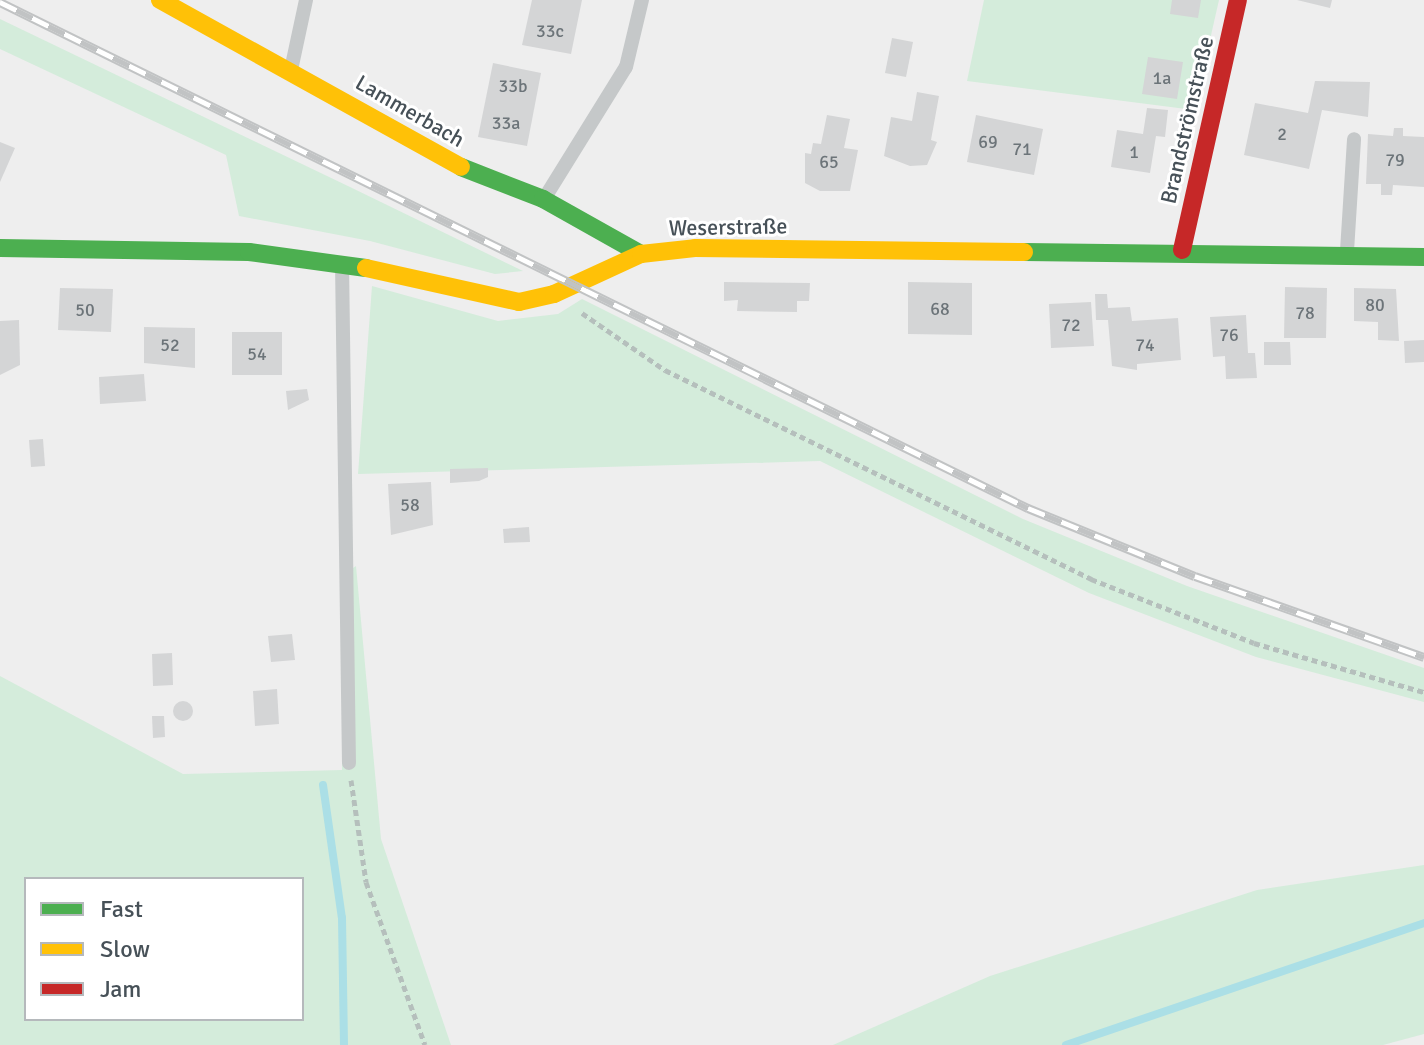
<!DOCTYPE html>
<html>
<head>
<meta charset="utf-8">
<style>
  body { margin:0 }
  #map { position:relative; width:1424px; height:1045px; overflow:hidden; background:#eee; font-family:Signika,sans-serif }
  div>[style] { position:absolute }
  .green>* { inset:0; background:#d4ecdb }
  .stream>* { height:8px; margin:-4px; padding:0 4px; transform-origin:4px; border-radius:4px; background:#abdfe6 }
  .building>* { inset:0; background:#d4d5d6 }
  .round { border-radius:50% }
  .path>* { height:5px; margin-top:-2.5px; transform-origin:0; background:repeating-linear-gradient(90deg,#b5bfbc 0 6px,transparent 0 10px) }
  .lane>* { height:14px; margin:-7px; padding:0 7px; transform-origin:7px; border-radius:7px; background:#c5c8c9 }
  .fast>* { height:18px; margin:-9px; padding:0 9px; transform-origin:9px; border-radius:9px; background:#4caf50 }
  .slow>* { height:18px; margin:-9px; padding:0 9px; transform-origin:9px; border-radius:9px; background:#ffc107 }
  .jam>* { height:18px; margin:-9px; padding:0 9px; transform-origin:9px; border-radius:9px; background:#c62828 }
  .rail>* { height:9px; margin-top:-4.5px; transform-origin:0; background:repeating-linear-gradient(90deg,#fff 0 18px,#c1c3c4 0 36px); box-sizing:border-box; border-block:2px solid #c1c3c4 }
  span { translate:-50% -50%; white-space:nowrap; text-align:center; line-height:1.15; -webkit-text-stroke:6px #fff; paint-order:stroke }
  .number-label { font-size:18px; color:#6c7479 }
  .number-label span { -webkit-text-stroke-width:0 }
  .street-label { font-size:22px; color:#475158 }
  .legend { position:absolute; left:24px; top:877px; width:280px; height:144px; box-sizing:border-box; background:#fff; border:2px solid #b5b9bc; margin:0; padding:10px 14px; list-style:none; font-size:24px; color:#475158 }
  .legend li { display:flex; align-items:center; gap:16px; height:40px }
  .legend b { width:40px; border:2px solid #b5b9bc }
</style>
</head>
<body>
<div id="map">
  <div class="green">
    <div style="clip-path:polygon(984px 0,1219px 0,1194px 110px,967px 81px)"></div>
    <div style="clip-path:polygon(0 19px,350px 187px,523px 271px,495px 274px,370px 241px,239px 216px,226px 155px,0 49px)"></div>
    <div style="clip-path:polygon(372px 286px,498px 321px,558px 314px,582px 299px,1023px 519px,1187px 586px,1424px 668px,1424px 702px,1256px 657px,1089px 593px,820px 461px,358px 474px)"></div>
    <div style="clip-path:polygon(evenodd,356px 566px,381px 839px,451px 1045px,0 1045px,0 676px,183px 774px,342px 770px,344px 574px,356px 566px,26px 879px,302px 879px,302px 1019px,26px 1019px,26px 879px)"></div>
    <div style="clip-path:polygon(1424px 865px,1424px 1034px,1383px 1045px,833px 1045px,990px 976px,1257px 890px)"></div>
  </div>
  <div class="stream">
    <div style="left:323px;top:785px;width:134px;rotate:81.9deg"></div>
    <div style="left:342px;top:918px;width:127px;rotate:89.1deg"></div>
    <div style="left:1066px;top:1045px;width:378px;rotate:-18.8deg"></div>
  </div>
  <div class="building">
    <div style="clip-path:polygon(532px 0,582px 0,571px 54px,522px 45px)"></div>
    <div style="clip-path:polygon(1172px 0,1201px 0,1198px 18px,1170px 14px)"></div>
    <div style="clip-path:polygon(1297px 0,1332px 0,1330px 8px)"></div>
    <div style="clip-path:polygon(892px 38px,913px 42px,906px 77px,885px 73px)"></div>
    <div style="clip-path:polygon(1148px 57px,1183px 62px,1177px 99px,1142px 94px)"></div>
    <div style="clip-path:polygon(493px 63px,541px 73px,527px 146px,478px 137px)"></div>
    <div style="clip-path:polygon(1315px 81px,1370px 82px,1368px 117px,1322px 110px,1309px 169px,1244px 155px,1255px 103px,1308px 113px)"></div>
    <div style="clip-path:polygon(917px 92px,939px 96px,931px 140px,937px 142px,927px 165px,910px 166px,884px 156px,891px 117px,912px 121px)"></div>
    <div style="clip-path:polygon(1147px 108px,1168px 110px,1165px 137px,1156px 136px,1150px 173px,1111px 167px,1117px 130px,1143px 134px)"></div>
    <div style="clip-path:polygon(827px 115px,850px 119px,844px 148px,858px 150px,850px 191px,820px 191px,805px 183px,805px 153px,811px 154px,813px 143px,821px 144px)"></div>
    <div style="clip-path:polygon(976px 115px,1043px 129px,1034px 175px,967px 162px)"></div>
    <div style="clip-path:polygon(1394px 128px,1403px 128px,1403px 136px,1424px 137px,1424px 187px,1393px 185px,1392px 195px,1381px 195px,1381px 184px,1366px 184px,1368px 134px,1393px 136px)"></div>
    <div style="clip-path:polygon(0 142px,15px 148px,0 182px)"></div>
    <div style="clip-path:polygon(724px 282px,810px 283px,809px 301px,797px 301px,797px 312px,737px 311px,738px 300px,724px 301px)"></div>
    <div style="clip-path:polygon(908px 282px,972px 283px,972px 335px,908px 334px)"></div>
    <div style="clip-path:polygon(1285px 287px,1327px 288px,1326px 338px,1284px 338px)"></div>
    <div style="clip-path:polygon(60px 288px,113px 289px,111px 332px,58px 330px)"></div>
    <div style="clip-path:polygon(1354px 288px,1396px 289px,1399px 341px,1378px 340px,1378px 322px,1354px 321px)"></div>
    <div style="clip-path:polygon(1095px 294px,1107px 294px,1108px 308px,1130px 307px,1132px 321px,1178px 318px,1181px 360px,1137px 364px,1137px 370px,1112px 366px,1108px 320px,1096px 320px)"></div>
    <div style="clip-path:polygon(1091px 302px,1094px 346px,1051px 348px,1049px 304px)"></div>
    <div style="clip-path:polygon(1246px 315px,1248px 353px,1255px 353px,1257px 378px,1226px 379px,1225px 356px,1213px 357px,1210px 317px)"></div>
    <div style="clip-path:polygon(19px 320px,20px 365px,0 375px,0 321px)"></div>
    <div style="clip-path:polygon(144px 327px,195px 328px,195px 368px,144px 363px)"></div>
    <div style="clip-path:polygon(232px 332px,282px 332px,282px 375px,232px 375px)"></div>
    <div style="clip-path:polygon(1424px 340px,1424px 362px,1405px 363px,1404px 341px)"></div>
    <div style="clip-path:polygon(1264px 342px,1290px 342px,1291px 365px,1264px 365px)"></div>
    <div style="clip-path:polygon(144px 374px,146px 401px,100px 404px,99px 377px)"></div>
    <div style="clip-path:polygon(307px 389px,309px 400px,288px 410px,286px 391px)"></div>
    <div style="clip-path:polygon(43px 439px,45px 466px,31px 467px,29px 440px)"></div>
    <div style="clip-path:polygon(488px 468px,488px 477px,479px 481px,450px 483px,450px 469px)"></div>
    <div style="clip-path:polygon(431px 482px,433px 525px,391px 535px,388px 484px)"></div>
    <div style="clip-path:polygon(529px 527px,530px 542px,504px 543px,503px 529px)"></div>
    <div style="clip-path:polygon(292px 634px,295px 660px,271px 662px,268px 636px)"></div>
    <div style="clip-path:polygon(172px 653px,173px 685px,153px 686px,152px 654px)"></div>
    <div style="clip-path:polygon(277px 689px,279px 724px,255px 726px,253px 691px)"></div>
    <div class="round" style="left:173px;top:701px;width:20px;height:20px"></div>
    <div style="clip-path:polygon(152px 716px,164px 716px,165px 737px,153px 738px)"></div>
  </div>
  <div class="path">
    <div style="left:582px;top:313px;width:101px;rotate:34.5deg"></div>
    <div style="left:665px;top:370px;width:475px;rotate:26.1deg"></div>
    <div style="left:1091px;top:579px;width:175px;rotate:21.4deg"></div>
    <div style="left:1254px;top:643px;width:177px;rotate:16.1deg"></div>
    <div style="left:351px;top:780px;width:103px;rotate:81.6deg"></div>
    <div style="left:366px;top:882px;width:173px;rotate:70.1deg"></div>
  </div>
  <div class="lane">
    <div style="left:291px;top:70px;width:72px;rotate:-77.9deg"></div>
    <div style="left:544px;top:199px;width:155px;rotate:-58.2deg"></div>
    <div style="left:626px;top:67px;width:69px;rotate:-76.6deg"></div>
    <div style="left:1347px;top:251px;width:112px;rotate:-86.4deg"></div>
    <div style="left:342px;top:263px;width:500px;rotate:89.2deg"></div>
  </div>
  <div class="fast">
    <div style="left:461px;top:167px;width:88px;rotate:21.3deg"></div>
    <div style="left:543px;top:199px;width:112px;rotate:29.3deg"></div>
    <div style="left:0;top:248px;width:249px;rotate:0.9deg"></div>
    <div style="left:249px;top:252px;width:118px;rotate:7.8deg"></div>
    <div style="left:1024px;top:252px;width:400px;rotate:0.7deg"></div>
  </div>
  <div class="slow">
    <div style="left:160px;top:0;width:344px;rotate:29deg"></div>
    <div style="left:366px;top:268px;width:157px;rotate:12.5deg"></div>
    <div style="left:519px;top:302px;width:36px;rotate:-13deg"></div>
    <div style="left:554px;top:294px;width:96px;rotate:-24.7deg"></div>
    <div style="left:641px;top:254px;width:54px;rotate:-6.3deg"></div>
    <div style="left:695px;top:248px;width:329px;rotate:0.7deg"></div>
  </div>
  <div class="jam">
    <div style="left:1182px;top:250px;width:256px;rotate:-77.4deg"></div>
  </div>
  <div class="rail">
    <div style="left:0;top:2px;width:1146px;rotate:26.21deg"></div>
    <div style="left:1028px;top:508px;width:180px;rotate:22.2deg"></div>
    <div style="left:1195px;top:576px;width:243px;rotate:19.5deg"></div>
  </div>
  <div class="number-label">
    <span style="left:550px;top:31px">33c</span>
    <span style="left:1162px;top:78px">1a</span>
    <span style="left:513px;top:86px">33b</span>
    <span style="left:506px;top:123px">33a</span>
    <span style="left:1282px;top:134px">2</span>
    <span style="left:988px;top:142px">69</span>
    <span style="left:1022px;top:149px">71</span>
    <span style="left:1134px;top:152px">1</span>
    <span style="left:1395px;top:160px">79</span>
    <span style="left:829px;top:162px">65</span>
    <span style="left:1375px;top:305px">80</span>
    <span style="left:940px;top:309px">68</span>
    <span style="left:85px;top:310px">50</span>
    <span style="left:1305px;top:313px">78</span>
    <span style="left:1071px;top:325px">72</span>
    <span style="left:1229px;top:335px">76</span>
    <span style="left:170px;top:345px">52</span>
    <span style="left:1145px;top:345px">74</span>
    <span style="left:257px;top:354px">54</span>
    <span style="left:410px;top:505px">58</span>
  </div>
  <div class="street-label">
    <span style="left:410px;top:111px;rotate:30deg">Lammerbach</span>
    <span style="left:1187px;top:120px;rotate:-77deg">Brandströmstraße</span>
    <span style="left:728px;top:227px;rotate:-1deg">Weserstraße</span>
  </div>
  <ul class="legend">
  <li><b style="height:10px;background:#4caf50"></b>Fast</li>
  <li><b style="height:10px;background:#ffc107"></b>Slow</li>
  <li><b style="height:10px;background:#c62828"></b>Jam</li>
  </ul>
</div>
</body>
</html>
